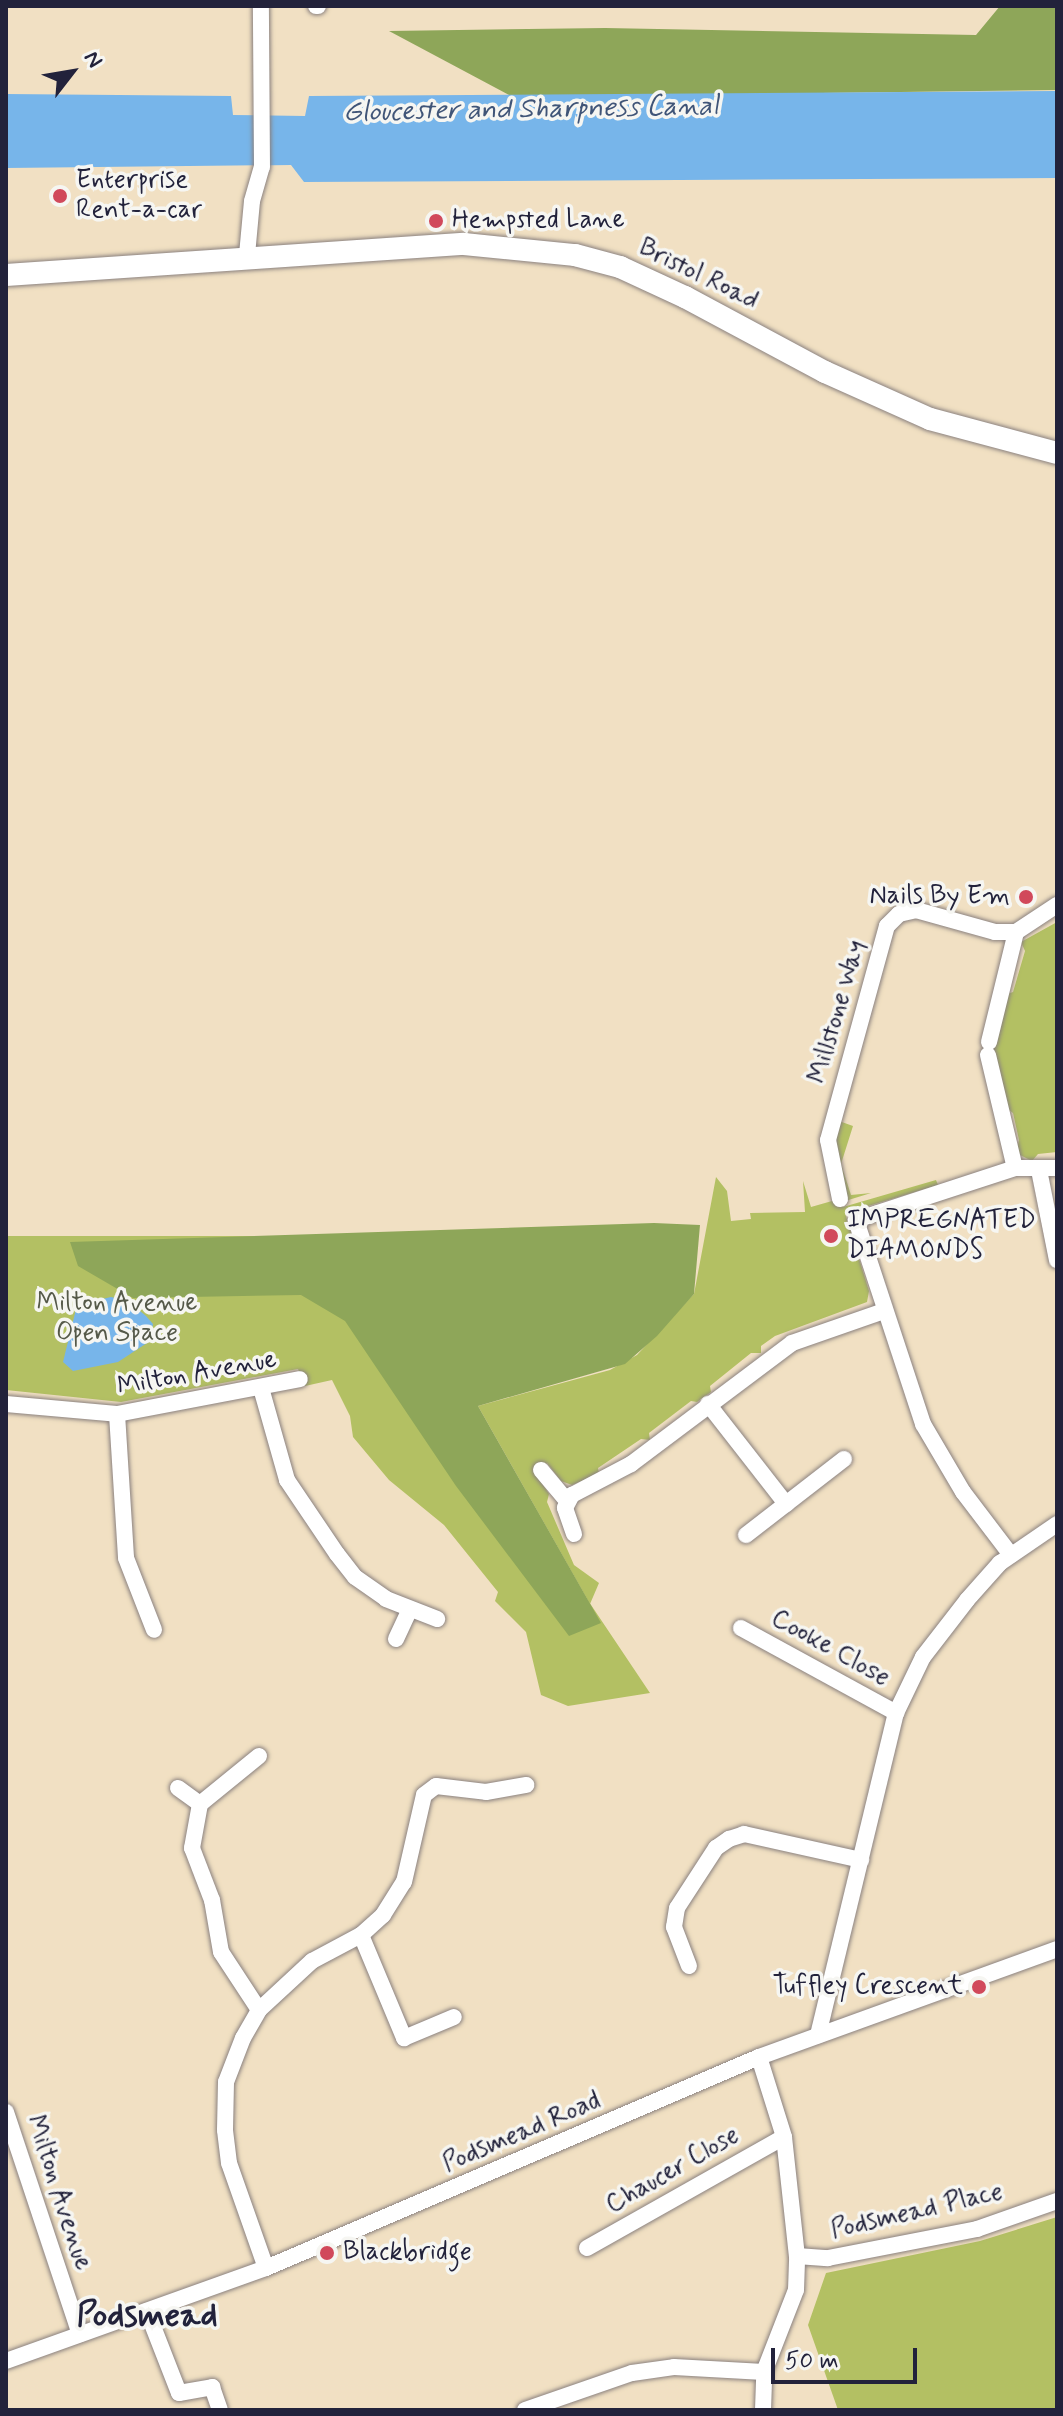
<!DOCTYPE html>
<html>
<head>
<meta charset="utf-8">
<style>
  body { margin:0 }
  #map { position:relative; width:1063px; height:2416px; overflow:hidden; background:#f1e0c3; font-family:Mynerve,sans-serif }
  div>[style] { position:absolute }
  .green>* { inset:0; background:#b3c063 }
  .forest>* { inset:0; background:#8ea659 }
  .water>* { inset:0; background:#77b5ea }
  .roads { filter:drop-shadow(0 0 2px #8a817f) drop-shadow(0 0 2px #8a817f) }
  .street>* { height:16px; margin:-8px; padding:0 8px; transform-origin:8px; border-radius:8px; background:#fff }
  .secondary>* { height:22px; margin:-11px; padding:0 11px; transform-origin:11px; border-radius:11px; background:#fff }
  .dots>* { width:22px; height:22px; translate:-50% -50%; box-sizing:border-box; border:4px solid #f6f6f2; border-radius:50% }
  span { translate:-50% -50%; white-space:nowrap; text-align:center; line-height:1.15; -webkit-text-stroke:7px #f6f6f2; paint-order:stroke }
  .poi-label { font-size:26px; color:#22223b }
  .left { translate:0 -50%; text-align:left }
  .right { translate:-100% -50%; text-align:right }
  .street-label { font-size:26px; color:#22223b }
  .park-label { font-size:26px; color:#555949 }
  .water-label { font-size:28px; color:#405578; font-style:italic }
  .district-label { font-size:34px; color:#22223b; font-weight:700 }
  .frame { position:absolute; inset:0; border:8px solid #22223b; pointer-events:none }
  .north { position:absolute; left:32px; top:32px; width:80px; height:80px; -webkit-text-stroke:6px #f6f6f2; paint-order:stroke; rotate:59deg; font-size:22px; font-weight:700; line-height:32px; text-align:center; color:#22223b }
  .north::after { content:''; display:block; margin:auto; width:28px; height:36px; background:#22223b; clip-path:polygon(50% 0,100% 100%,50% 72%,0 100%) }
  .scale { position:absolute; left:771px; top:2348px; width:146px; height:36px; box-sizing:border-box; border:4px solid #22223b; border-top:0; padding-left:10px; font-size:24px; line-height:28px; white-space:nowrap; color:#22223b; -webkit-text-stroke:6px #f6f6f2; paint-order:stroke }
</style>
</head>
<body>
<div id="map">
  <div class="green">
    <div style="clip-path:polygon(1057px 922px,1057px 1152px,1038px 1154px,1032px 1161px,1016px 1153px,1019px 1140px,1013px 1113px,1006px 1108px,995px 1051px,985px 1045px,1007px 994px,1013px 992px,1025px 951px,1021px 942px)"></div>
    <div style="clip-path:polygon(839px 1121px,853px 1126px,841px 1164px,851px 1195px,871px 1193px,842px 1202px,843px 1207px,936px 1180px,938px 1185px,845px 1213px,869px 1291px,867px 1302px,775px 1336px,761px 1346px,761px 1353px,751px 1353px,710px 1386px,711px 1392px,697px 1402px,691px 1401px,649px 1433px,650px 1440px,641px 1439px,598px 1468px,599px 1474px,572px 1485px,561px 1481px,547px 1463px,534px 1471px,549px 1494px,547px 1502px,574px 1565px,599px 1583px,590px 1604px,478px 1406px,610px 1370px,637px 1355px,694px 1294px,716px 1177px,727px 1191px,731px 1221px,751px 1219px,750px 1213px,805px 1212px,803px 1181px,811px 1207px,846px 1197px,835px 1141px)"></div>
    <div style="clip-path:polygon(6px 1236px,344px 1236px,650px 1693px,568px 1706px,541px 1695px,526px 1632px,495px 1601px,498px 1592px,444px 1525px,389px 1480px,353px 1437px,350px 1416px,332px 1380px,305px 1386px,298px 1369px,121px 1402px,6px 1390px)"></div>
    <div style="clip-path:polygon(1057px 2217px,1057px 2410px,838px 2410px,808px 2325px,826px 2273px,980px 2241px)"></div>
  </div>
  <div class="forest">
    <div style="clip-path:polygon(1000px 6px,1057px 6px,1057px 90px,513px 97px,389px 31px,605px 28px,976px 35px)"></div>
    <div style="clip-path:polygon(654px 1223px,700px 1225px,694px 1294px,657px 1336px,625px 1364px,478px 1406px,601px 1623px,569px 1636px,456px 1486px,345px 1321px,301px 1295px,133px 1298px,78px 1266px,70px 1242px)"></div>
  </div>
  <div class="water">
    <div style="clip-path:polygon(1057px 91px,1057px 178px,304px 182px,291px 165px,6px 168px,6px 94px,231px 96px,233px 115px,305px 116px,309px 96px)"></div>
    <div style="clip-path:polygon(111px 1297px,128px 1301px,146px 1316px,153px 1324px,150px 1341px,118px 1362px,73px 1371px,63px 1362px,77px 1305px)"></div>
  </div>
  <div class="roads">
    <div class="street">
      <div style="left:316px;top:6px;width:2px"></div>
      <div style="left:247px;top:255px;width:54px;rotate:-84.7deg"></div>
      <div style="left:252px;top:201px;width:35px;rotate:-74deg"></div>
      <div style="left:262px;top:167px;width:161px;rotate:-90.4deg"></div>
      <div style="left:989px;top:1042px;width:113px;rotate:-76.2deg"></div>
      <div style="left:988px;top:1055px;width:116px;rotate:76.6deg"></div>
      <div style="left:1039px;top:1170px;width:92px;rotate:78.7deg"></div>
      <div style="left:840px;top:1199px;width:60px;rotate:-101.5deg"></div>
      <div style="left:828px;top:1140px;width:222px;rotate:-74.6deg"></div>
      <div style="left:887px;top:926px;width:17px;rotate:-45deg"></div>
      <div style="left:899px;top:914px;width:17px;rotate:-13deg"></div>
      <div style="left:916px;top:910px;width:82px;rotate:15.6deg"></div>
      <div style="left:995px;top:932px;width:21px"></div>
      <div style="left:1016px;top:932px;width:49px;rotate:-33.4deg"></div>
      <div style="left:261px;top:1388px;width:96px;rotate:74.2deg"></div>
      <div style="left:287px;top:1480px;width:89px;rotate:56deg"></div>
      <div style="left:337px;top:1554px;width:29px;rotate:52deg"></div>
      <div style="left:355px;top:1577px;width:38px;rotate:35deg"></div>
      <div style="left:386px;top:1599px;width:55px;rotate:21.4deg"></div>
      <div style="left:6px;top:1404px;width:111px;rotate:5.1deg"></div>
      <div style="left:117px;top:1414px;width:186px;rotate:-10.8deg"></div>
      <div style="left:708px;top:1404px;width:127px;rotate:52deg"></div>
      <div style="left:117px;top:1414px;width:144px;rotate:86.4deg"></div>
      <div style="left:126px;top:1558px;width:77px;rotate:68.7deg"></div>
      <div style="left:541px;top:1470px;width:39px;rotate:50deg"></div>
      <div style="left:574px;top:1534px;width:28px;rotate:-109deg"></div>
      <div style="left:565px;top:1508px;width:15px;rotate:-62deg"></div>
      <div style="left:572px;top:1495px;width:67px;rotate:-27.7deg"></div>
      <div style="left:631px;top:1464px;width:201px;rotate:-36.9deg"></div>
      <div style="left:792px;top:1343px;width:97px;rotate:-19.2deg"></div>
      <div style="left:746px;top:1535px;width:124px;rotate:-37.8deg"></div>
      <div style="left:1011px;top:1555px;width:79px;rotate:-127.3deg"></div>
      <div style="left:963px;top:1492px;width:79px;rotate:-120.5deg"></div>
      <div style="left:923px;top:1424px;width:215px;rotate:-108.2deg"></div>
      <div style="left:856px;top:1220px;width:167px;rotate:-18.1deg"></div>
      <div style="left:1015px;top:1168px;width:42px"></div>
      <div style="left:741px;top:1628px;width:177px;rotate:28.7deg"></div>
      <div style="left:396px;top:1639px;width:33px;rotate:-65deg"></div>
      <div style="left:259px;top:1756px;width:76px;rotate:140.9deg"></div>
      <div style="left:200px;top:1804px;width:45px;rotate:100.3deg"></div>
      <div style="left:192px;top:1848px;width:56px;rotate:69deg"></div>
      <div style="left:212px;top:1900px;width:53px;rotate:80.2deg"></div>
      <div style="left:221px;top:1952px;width:69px;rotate:56.8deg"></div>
      <div style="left:178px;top:1788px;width:27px;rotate:36deg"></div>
      <div style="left:361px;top:1935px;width:112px;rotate:67.3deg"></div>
      <div style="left:404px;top:2038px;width:54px;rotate:-22.8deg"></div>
      <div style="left:689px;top:1966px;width:42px;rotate:-111deg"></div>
      <div style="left:674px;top:1927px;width:19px;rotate:-81deg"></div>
      <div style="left:677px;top:1908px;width:72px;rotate:-57deg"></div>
      <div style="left:716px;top:1848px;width:16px;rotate:-35deg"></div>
      <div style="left:729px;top:1839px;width:16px;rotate:-18deg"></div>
      <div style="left:744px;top:1834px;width:120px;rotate:12.5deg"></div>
      <div style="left:818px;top:2035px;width:331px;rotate:-76.4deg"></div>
      <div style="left:896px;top:1713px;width:62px;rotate:-64.3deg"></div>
      <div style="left:923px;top:1657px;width:72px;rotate:-52.3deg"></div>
      <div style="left:967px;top:1600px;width:50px;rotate:-48.3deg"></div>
      <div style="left:1000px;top:1563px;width:69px;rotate:-34.4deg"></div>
      <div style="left:759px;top:2057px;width:84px;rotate:72.6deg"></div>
      <div style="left:784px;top:2137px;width:120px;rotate:83.8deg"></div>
      <div style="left:797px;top:2256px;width:31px;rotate:4deg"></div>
      <div style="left:828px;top:2258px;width:152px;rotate:-11deg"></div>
      <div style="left:977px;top:2229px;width:85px;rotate:-19.3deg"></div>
      <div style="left:6px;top:2112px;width:234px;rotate:71.6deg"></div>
      <div style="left:587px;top:2248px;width:226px;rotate:-29.4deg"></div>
      <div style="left:266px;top:2268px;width:111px;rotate:-109.4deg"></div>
      <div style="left:229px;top:2163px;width:33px;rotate:-97deg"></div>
      <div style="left:225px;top:2130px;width:48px;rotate:-88.8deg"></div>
      <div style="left:226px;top:2082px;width:47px;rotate:-68.9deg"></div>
      <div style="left:243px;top:2038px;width:32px;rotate:-60deg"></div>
      <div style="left:259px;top:2010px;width:72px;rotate:-42.8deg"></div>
      <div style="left:312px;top:1961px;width:55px;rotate:-28deg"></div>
      <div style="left:361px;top:1935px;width:30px;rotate:-42deg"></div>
      <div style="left:383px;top:1915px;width:39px;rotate:-58deg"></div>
      <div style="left:404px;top:1882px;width:89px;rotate:-77.1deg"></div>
      <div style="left:424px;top:1795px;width:15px;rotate:-37deg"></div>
      <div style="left:436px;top:1786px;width:50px;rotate:6.8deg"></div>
      <div style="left:486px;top:1792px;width:41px;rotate:-9.9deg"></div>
      <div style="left:147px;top:2311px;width:88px;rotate:68.7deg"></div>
      <div style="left:179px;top:2393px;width:34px;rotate:-10deg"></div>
      <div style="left:212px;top:2387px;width:24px;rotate:71deg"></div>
      <div style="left:6px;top:2361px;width:276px;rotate:-19.7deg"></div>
      <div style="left:266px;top:2268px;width:536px;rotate:-23.17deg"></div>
      <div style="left:759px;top:2057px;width:317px;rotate:-19.9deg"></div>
      <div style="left:525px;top:2410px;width:113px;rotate:-19.1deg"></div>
      <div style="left:632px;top:2373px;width:42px;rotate:-8.1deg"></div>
      <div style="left:674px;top:2367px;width:90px;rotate:3.2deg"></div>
      <div style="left:763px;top:2410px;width:38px;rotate:-88deg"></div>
      <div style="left:764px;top:2372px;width:88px;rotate:-68.7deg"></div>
      <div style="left:796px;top:2290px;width:34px;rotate:-88deg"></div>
    </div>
    <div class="secondary">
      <div style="left:6px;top:275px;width:459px;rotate:-3.9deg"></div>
      <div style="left:464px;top:244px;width:112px;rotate:5.7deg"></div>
      <div style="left:575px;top:255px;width:47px;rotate:14.9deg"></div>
      <div style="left:620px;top:267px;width:72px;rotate:24.8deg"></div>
      <div style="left:685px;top:297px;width:159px;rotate:28.2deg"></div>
      <div style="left:825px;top:372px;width:115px;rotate:24.1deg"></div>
      <div style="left:930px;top:419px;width:131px;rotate:15deg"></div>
    </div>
  </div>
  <div class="dots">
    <div style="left:60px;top:196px;background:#d1495b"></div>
    <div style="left:436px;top:221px;background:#d1495b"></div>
    <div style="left:1026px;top:897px;background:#d1495b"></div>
    <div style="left:831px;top:1236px;background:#d1495b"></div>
    <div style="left:979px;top:1987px;background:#d1495b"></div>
    <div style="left:327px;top:2253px;background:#d1495b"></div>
  </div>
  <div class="poi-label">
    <span class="left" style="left:76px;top:196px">Enterprise<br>Rent-a-car</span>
    <span class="left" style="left:452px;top:221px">Hempsted Lane</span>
    <span class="right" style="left:1010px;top:897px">Nails By Em</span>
    <span class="left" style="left:847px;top:1236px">IMPREGNATED<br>DIAMONDS</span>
    <span class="right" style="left:963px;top:1987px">Tuffley Crescent</span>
    <span class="left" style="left:343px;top:2253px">Blackbridge</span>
  </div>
  <div class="street-label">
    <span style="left:698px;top:275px;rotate:26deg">Bristol Road</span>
    <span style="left:838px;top:1012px;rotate:-74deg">Millstone Way</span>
    <span style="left:197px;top:1374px;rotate:-10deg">Milton Avenue</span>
    <span style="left:830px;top:1649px;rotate:29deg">Cooke Close</span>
    <span style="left:522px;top:2133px;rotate:-23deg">Podsmead Road</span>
    <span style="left:673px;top:2171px;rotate:-30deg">Chaucer Close</span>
    <span style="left:58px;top:2193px;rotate:72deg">Milton Avenue</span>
    <span style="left:917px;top:2212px;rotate:-13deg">Podsmead Place</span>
  </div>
  <div class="park-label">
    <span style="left:117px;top:1319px">Milton Avenue<br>Open Space</span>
  </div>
  <div class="water-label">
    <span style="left:531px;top:110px;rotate:-1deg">Gloucester and Sharpness Canal</span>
  </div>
  <div class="district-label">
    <span style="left:147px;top:2316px">Podsmead</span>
  </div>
  <div class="frame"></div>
  <div class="north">N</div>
  <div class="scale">50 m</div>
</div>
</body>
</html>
